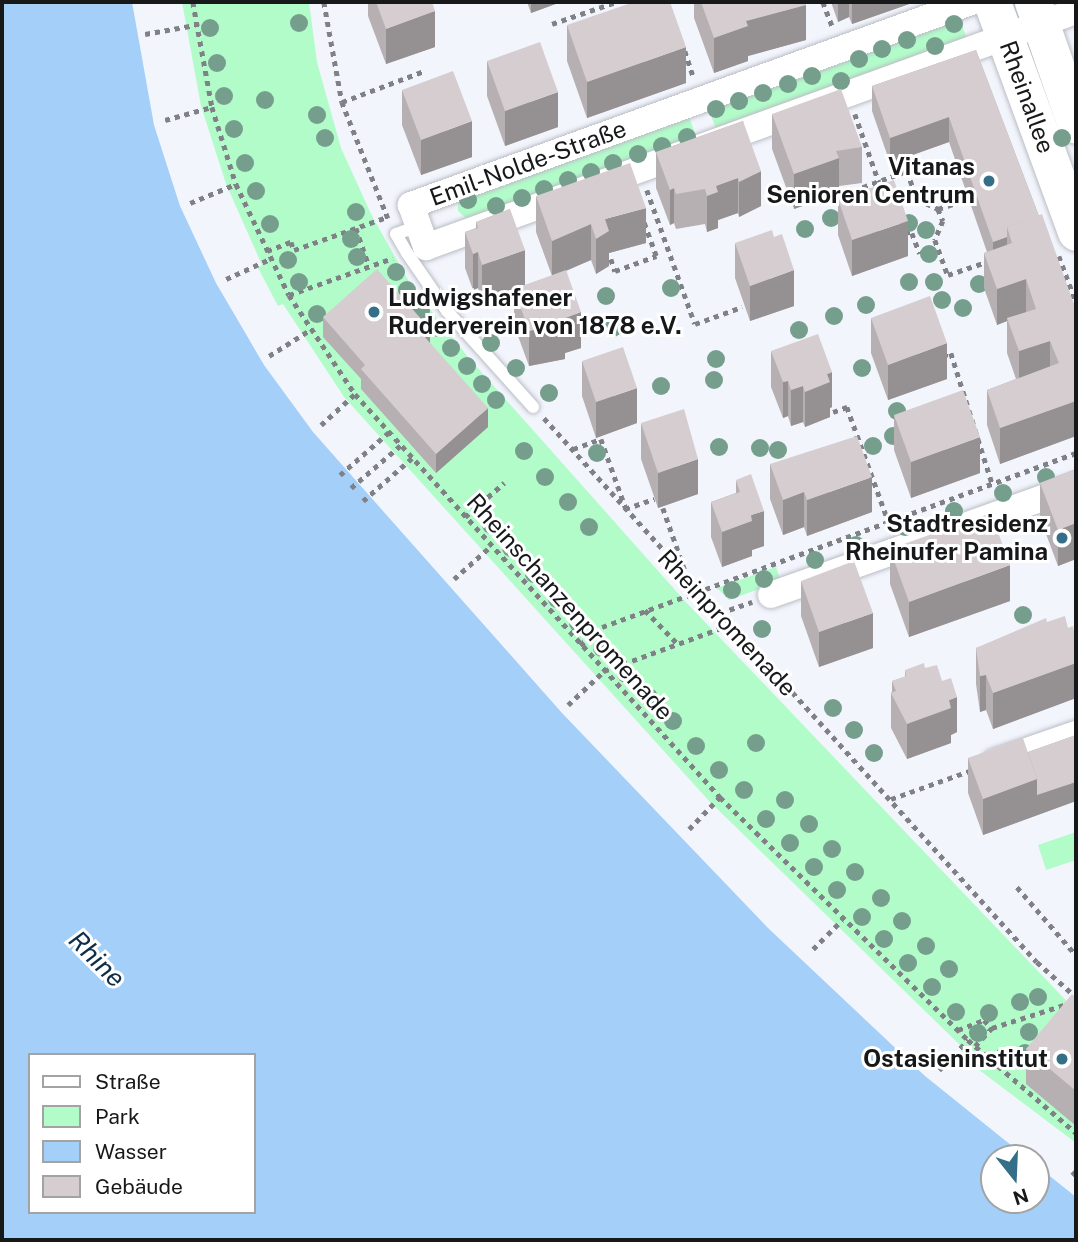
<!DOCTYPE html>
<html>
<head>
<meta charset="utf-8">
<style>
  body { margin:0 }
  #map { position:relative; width:1078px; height:1242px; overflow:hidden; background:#f3f5fd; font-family:"Public Sans",sans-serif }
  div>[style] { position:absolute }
  .green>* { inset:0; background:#b2fcca }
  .water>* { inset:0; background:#a4cff9 }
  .path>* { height:4.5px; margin-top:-2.25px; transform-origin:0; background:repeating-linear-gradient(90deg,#7f8186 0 5px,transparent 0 10px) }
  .roads { filter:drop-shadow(0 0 2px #babcc3) drop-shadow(0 0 2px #babcc3) }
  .lane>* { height:12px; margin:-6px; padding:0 6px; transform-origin:6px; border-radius:6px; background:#fff }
  .street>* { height:26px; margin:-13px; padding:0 13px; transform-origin:13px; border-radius:13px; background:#fff }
  .secondary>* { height:37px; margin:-18.5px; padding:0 18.5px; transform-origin:18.5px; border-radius:18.5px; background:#fff }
  .trees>* { width:18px; height:18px; margin:-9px; border-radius:50%; background:#769e8d }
  .wall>* { inset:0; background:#b7b0b3 }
  .shaded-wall>* { inset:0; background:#959092 }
  .building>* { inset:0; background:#d5cdd0 }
  .dots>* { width:19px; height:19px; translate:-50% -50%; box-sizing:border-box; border:4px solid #fff; border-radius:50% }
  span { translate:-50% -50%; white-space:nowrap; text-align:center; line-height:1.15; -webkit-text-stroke:6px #fff; paint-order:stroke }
  .street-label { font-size:24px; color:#17181a }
  .poi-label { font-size:24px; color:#17181a; font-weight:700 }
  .right { translate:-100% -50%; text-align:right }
  .left { translate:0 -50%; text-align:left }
  .water-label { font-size:26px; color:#0d2d48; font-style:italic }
  .frame { position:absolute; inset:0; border:4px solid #17181a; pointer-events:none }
  .legend { position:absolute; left:28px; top:1053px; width:228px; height:161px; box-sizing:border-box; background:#fff; border:2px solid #a2a3a3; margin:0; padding:9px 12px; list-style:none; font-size:21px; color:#17181a }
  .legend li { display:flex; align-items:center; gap:14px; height:35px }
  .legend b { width:35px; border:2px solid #a2a3a3 }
  .north { position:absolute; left:980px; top:1144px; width:70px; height:70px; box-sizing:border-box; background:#fff; border:2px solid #a2a3a3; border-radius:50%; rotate:162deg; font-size:19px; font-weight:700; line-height:28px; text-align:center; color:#17181a }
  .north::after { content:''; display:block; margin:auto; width:24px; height:32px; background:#346e87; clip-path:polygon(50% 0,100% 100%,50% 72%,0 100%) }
</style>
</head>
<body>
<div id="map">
  <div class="green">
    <div style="clip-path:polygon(182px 2px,309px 2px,317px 62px,341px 148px,372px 216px,411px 285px,468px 357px,684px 600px,1076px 1011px,1076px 1143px,958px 1054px,963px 1048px,709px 801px,344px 397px,283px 304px,278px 306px,258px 268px,262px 265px,226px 184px,201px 106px)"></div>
    <div style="clip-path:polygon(959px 16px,967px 40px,717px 132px,708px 107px)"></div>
    <div style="clip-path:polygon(688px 114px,697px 139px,468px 220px,458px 211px,458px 201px)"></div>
    <div style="clip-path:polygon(776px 567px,781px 581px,729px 600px,717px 588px)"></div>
    <div style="clip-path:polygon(1076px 832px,1076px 860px,1046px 870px,1038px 845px)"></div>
  </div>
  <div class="water">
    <div style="clip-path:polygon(evenodd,2px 2px,132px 2px,154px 125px,180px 206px,216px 283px,264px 365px,313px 432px,562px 713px,768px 928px,925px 1076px,1027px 1158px,994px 1158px,994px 1200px,1036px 1200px,1036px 1165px,1076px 1197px,1076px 1240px,2px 1240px,2px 2px,30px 1055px,254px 1055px,254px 1212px,30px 1212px,30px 1055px)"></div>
  </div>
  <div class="path">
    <div style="left:193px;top:2px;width:107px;rotate:79.7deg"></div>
    <div style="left:212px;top:107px;width:81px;rotate:72.7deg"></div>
    <div style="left:236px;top:184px;width:123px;rotate:64.5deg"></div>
    <div style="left:289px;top:295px;width:119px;rotate:56.3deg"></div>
    <div style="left:355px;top:394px;width:544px;rotate:47.83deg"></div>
    <div style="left:720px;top:797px;width:347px;rotate:44.4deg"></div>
    <div style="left:968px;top:1040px;width:143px;rotate:40.7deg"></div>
    <div style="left:324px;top:2px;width:102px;rotate:79.8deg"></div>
    <div style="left:342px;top:102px;width:128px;rotate:68.4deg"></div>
    <div style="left:823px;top:2px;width:28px;rotate:69deg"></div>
    <div style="left:552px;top:24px;width:68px;rotate:-19deg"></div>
    <div style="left:145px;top:34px;width:51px;rotate:-10.2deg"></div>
    <div style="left:685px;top:51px;width:29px;rotate:72deg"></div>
    <div style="left:342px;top:102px;width:88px;rotate:-20.7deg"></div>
    <div style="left:855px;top:114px;width:72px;rotate:70.6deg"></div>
    <div style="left:165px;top:120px;width:49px;rotate:-15.5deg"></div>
    <div style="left:647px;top:190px;width:142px;rotate:70.3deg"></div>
    <div style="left:695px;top:324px;width:50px;rotate:-19.9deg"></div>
    <div style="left:844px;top:194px;width:67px;rotate:-20.1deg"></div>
    <div style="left:907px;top:171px;width:30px;rotate:70deg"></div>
    <div style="left:917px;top:199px;width:23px;rotate:25deg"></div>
    <div style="left:938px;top:209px;width:13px;rotate:67deg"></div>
    <div style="left:943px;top:221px;width:21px;rotate:113deg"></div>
    <div style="left:935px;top:240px;width:37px;rotate:70deg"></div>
    <div style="left:948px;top:275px;width:36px;rotate:-19deg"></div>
    <div style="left:190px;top:203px;width:50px;rotate:-22.4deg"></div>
    <div style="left:938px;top:209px;width:32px;rotate:-18deg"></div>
    <div style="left:356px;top:228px;width:40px;rotate:71.1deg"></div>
    <div style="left:905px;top:233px;width:7px"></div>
    <div style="left:912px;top:233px;width:22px;rotate:69deg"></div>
    <div style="left:267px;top:251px;width:26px;rotate:-21deg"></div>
    <div style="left:291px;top:242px;width:9px;rotate:69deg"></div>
    <div style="left:294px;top:250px;width:99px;rotate:-19.5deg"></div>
    <div style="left:1059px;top:256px;width:49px;rotate:69.7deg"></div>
    <div style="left:611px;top:259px;width:13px;rotate:72deg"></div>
    <div style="left:615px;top:271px;width:44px;rotate:-20.1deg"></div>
    <div style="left:656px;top:256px;width:37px;rotate:-110deg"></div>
    <div style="left:226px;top:279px;width:48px;rotate:-24.4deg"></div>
    <div style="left:289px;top:295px;width:110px;rotate:-19.6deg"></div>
    <div style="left:269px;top:356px;width:49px;rotate:-32.4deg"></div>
    <div style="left:943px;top:356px;width:9px;rotate:-21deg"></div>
    <div style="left:951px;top:353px;width:136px;rotate:72.5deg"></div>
    <div style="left:833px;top:412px;width:15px;rotate:-20deg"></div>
    <div style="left:847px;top:407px;width:123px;rotate:70.1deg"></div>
    <div style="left:544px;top:418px;width:734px;rotate:47.82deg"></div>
    <div style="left:1037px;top:962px;width:52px;rotate:41.9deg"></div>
    <div style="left:321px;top:425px;width:46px;rotate:-42.4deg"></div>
    <div style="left:573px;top:449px;width:30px;rotate:-20deg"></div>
    <div style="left:601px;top:439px;width:74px;rotate:70.3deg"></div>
    <div style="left:340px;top:475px;width:65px;rotate:-41.3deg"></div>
    <div style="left:351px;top:488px;width:66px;rotate:-40.7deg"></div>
    <div style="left:363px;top:501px;width:65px;rotate:-41.3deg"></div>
    <div style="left:663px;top:508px;width:72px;rotate:70.6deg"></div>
    <div style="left:625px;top:509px;width:31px;rotate:-19deg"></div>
    <div style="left:465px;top:517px;width:52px;rotate:-41.1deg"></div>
    <div style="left:454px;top:579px;width:50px;rotate:-41.7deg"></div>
    <div style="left:645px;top:610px;width:47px;rotate:45.9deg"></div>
    <div style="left:720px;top:613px;width:34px;rotate:-19deg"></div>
    <div style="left:580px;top:645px;width:28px;rotate:-39deg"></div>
    <div style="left:602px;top:627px;width:505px;rotate:-20.16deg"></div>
    <div style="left:568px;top:705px;width:50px;rotate:-43.4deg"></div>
    <div style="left:604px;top:671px;width:134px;rotate:-20.1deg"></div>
    <div style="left:891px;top:799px;width:86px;rotate:-19.7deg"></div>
    <div style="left:689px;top:829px;width:45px;rotate:-45.9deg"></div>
    <div style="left:1017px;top:887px;width:90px;rotate:49.1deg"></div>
    <div style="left:813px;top:949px;width:41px;rotate:-45deg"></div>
    <div style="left:958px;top:1030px;width:28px;rotate:-21deg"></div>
    <div style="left:984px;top:1020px;width:11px;rotate:45deg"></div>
    <div style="left:992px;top:1028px;width:79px;rotate:-17.7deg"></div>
    <div style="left:975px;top:1046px;width:25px;rotate:-47deg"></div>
    <div style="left:939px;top:1070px;width:42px;rotate:-46deg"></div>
    <div style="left:1072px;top:1175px;width:6px;rotate:-45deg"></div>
  </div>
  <div class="roads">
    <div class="lane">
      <div style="left:419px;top:226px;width:24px;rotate:161deg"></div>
      <div style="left:396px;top:234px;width:22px;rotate:60deg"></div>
      <div style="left:407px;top:253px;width:70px;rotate:55.4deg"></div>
      <div style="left:447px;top:311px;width:129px;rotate:48.1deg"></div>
    </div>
    <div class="street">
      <div style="left:971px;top:2px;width:596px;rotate:160.07deg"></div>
      <div style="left:411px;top:205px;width:45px;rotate:70.3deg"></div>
      <div style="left:426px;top:247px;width:692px;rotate:-19.95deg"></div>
      <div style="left:959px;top:528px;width:124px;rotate:-19.7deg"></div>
      <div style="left:771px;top:595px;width:161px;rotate:-19.6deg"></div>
      <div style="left:995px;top:762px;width:86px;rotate:-19.1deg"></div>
    </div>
    <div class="secondary">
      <div style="left:992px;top:2px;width:245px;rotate:69.9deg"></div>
      <div style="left:1033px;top:2px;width:130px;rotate:70.7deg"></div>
    </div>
  </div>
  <div class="trees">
    <div style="left:299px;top:23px"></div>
    <div style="left:954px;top:24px"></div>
    <div style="left:210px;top:28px"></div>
    <div style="left:907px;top:40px"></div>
    <div style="left:935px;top:46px"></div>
    <div style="left:882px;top:49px"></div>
    <div style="left:859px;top:59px"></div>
    <div style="left:217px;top:63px"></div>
    <div style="left:812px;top:76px"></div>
    <div style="left:841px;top:81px"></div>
    <div style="left:788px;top:84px"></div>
    <div style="left:763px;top:93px"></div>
    <div style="left:224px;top:96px"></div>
    <div style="left:265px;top:100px"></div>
    <div style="left:739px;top:101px"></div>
    <div style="left:716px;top:109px"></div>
    <div style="left:317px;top:115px"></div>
    <div style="left:234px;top:129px"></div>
    <div style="left:687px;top:137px"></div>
    <div style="left:325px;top:138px"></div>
    <div style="left:1062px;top:138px"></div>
    <div style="left:662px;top:146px"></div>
    <div style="left:638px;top:154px"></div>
    <div style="left:245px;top:163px"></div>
    <div style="left:613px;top:163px"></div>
    <div style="left:591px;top:172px"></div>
    <div style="left:568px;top:180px"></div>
    <div style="left:544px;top:189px"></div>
    <div style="left:256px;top:191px"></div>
    <div style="left:522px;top:198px"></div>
    <div style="left:468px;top:200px"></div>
    <div style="left:496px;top:206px"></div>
    <div style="left:356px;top:212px"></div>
    <div style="left:831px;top:218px"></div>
    <div style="left:909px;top:223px"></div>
    <div style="left:270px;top:224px"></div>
    <div style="left:805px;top:229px"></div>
    <div style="left:926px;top:230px"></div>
    <div style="left:351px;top:239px"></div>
    <div style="left:929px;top:254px"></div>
    <div style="left:357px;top:257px"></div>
    <div style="left:288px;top:260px"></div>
    <div style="left:396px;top:272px"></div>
    <div style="left:299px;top:282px"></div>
    <div style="left:909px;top:282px"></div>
    <div style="left:934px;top:282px"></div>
    <div style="left:979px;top:284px"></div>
    <div style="left:671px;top:288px"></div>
    <div style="left:407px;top:290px"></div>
    <div style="left:606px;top:296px"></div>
    <div style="left:942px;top:300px"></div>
    <div style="left:866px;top:305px"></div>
    <div style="left:963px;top:308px"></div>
    <div style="left:421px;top:311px"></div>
    <div style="left:317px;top:314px"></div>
    <div style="left:834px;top:316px"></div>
    <div style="left:434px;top:328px"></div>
    <div style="left:613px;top:328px"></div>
    <div style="left:799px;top:330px"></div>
    <div style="left:491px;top:343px"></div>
    <div style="left:451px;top:348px"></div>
    <div style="left:716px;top:359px"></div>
    <div style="left:467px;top:366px"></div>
    <div style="left:516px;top:368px"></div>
    <div style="left:862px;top:368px"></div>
    <div style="left:714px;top:380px"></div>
    <div style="left:482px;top:384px"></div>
    <div style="left:661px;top:386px"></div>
    <div style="left:549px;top:393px"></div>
    <div style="left:496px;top:400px"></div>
    <div style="left:897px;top:411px"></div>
    <div style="left:893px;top:436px"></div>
    <div style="left:873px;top:446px"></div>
    <div style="left:719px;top:447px"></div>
    <div style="left:760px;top:448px"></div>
    <div style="left:778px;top:450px"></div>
    <div style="left:524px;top:451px"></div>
    <div style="left:597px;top:453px"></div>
    <div style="left:545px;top:477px"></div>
    <div style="left:1046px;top:477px"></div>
    <div style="left:1003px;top:493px"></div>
    <div style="left:568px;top:502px"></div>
    <div style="left:954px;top:511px"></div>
    <div style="left:491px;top:525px"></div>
    <div style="left:589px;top:527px"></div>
    <div style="left:905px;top:527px"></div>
    <div style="left:856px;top:545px"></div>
    <div style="left:511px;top:548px"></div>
    <div style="left:815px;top:560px"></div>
    <div style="left:534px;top:574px"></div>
    <div style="left:764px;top:579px"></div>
    <div style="left:732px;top:590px"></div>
    <div style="left:557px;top:599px"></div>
    <div style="left:1023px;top:615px"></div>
    <div style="left:578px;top:623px"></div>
    <div style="left:762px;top:629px"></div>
    <div style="left:602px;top:648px"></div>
    <div style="left:626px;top:674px"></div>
    <div style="left:649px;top:697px"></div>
    <div style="left:833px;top:708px"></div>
    <div style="left:673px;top:721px"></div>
    <div style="left:854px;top:730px"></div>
    <div style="left:756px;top:743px"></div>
    <div style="left:696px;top:746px"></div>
    <div style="left:874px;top:753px"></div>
    <div style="left:719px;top:770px"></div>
    <div style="left:744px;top:790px"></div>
    <div style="left:785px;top:800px"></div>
    <div style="left:766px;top:819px"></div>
    <div style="left:809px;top:824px"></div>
    <div style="left:790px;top:843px"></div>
    <div style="left:832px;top:849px"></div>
    <div style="left:814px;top:867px"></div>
    <div style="left:855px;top:872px"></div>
    <div style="left:837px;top:890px"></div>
    <div style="left:881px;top:898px"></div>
    <div style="left:862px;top:917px"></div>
    <div style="left:902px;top:921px"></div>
    <div style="left:884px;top:939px"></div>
    <div style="left:926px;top:946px"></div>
    <div style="left:908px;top:963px"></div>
    <div style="left:949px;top:969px"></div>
    <div style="left:932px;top:987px"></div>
    <div style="left:1038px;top:997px"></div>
    <div style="left:1020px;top:1002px"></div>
    <div style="left:956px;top:1012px"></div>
    <div style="left:989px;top:1013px"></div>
    <div style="left:1029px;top:1032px"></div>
    <div style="left:978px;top:1033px"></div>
    <div style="left:1025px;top:1053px"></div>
    <div style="left:1004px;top:1056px"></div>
  </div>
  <div class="wall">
    <div style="clip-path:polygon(368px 2px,432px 2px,435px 47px,386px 64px,368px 16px)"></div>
    <div style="clip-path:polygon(527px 2px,561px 2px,531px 13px)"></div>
    <div style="clip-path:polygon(694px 2px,805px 2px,806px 40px,748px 56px,748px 61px,714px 73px,694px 18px)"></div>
    <div style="clip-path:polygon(831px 2px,915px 2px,852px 24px,849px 17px,838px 22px)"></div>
    <div style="clip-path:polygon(567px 25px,686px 83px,587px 118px,567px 61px)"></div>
    <div style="clip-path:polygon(976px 50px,1039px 216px,1076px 310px,1076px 436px,1000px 464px,987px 425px,987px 390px,1016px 379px,1007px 353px,1007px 321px,997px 325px,984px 288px,984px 253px,987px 252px,949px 142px,890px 163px,872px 111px,872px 86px)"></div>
    <div style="clip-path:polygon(487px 61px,558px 127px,505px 146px,487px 96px)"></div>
    <div style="clip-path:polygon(402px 90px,472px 157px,421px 175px,402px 125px)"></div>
    <div style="clip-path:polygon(772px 114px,862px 147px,862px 183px,839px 186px,839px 193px,794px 209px,772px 149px)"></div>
    <div style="clip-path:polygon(743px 121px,761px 206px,739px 217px,738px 213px,718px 220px,718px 228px,707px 232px,705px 224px,676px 229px,674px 223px,670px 225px,656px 188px,656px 152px)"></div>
    <div style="clip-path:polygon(536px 196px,646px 243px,609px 253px,609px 266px,596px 274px,591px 260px,566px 270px,581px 348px,565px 353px,565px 359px,529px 366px,514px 325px,514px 289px,552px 276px,536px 232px)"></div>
    <div style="clip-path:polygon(838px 199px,908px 256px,852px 276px,838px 235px)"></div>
    <div style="clip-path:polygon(510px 209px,482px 301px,478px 288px,473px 290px,465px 268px,465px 232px,476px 228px,476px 222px)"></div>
    <div style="clip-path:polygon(735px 243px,794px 306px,750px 321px,735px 278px)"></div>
    <div style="clip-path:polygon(323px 317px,430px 343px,488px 427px,436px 473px,361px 389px,361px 379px,323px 337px)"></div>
    <div style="clip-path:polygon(871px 318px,947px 379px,888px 400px,871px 353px)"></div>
    <div style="clip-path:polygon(771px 351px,832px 407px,830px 408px,830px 417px,805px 427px,803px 422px,791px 426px,788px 416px,783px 418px,771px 387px)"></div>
    <div style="clip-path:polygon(582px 361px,637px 423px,596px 438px,582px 396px)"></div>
    <div style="clip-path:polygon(894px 415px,980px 473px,911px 498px,894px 450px)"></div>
    <div style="clip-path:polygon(641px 423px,698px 494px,658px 508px,641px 459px)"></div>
    <div style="clip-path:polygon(770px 464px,872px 512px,807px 536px,804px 527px,783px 535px,770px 499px)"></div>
    <div style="clip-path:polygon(1076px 469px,1076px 559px,1058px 566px,1040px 518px,1040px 483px)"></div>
    <div style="clip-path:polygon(736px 480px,764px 546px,752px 550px,752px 556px,722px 567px,711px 537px,711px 502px,736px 493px)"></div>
    <div style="clip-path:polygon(890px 549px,1010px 601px,909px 637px,890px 584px)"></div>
    <div style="clip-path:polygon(801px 581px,873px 648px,819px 667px,801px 616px)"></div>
    <div style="clip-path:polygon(1047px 622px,1068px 628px,1076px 641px,1076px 698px,993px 729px,986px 710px,980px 712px,976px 684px,976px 648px)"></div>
    <div style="clip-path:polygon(905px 670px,957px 732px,951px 735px,951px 743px,907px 759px,891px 728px,891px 693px,892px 692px,892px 681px,905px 677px)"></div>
    <div style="clip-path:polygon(1076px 735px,1076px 801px,983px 835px,968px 793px,968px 758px,1028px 752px)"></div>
    <div style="clip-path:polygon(1076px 998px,1076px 1126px,1026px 1084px,1026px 1049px)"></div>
  </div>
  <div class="shaded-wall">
    <div style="clip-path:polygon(531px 2px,561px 2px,531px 13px)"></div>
    <div style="clip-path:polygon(838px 2px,849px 2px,849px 17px,838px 22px)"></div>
    <div style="clip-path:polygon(852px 2px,915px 2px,852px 24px)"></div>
    <div style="clip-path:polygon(806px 5px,806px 40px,748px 56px,748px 61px,714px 73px,714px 38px,746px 21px)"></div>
    <div style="clip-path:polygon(435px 11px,435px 47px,386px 64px,386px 29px)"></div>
    <div style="clip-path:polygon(686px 47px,686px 83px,587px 118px,587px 82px)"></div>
    <div style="clip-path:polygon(558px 92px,558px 127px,505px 146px,505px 111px)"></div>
    <div style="clip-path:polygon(949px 117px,949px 142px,890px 163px,890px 138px)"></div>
    <div style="clip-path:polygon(472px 121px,472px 157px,421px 175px,421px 140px)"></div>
    <div style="clip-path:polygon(839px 158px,839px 193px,794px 209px,794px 174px)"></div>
    <div style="clip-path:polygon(761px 171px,761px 206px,739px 217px,739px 182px)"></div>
    <div style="clip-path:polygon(738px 178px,738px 213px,718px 220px,718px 228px,707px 232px,707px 196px,716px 186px)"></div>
    <div style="clip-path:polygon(674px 188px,674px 223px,670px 225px,670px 190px)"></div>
    <div style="clip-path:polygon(646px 208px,646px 243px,609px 253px,609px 266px,596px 274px,596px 239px,605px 219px)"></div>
    <div style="clip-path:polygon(908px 221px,908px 256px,852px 276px,852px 240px)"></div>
    <div style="clip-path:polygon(591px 224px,591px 260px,552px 277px,552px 241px)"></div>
    <div style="clip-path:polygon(1007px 237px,1007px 262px,993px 267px,993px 242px)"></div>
    <div style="clip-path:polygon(525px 250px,525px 285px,482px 301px,482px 265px)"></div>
    <div style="clip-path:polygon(478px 252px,478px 288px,473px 290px,473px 254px)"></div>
    <div style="clip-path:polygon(794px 270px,794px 306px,750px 321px,750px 286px)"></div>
    <div style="clip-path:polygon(1026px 279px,1026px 314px,1007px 318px,1007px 321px,997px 325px,997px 289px)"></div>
    <div style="clip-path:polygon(581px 312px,581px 348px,565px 353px,565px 359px,529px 366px,529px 331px)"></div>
    <div style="clip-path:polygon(430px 329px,430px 349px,424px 336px)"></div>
    <div style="clip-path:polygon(1050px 341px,1050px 377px,1019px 387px,1019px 351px)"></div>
    <div style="clip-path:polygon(947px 343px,947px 379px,888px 400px,888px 365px)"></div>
    <div style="clip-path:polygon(832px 372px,832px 407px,830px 408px,830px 417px,805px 427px,805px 392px,827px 374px)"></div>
    <div style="clip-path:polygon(788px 381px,788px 416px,783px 418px,783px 382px)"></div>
    <div style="clip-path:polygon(803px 386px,803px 422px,791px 426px,791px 390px)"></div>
    <div style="clip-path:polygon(637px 388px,637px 423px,596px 438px,596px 402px)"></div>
    <div style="clip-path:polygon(1076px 401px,1076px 436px,1000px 464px,1000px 428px)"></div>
    <div style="clip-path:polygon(488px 408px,488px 427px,436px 473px,436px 454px)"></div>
    <div style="clip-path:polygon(980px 437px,980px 473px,911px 498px,911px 462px)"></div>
    <div style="clip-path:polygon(698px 459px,698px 494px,658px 508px,658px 473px)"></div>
    <div style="clip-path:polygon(872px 477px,872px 512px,807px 536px,807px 500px)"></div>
    <div style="clip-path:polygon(804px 492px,804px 527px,783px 535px,783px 500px)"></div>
    <div style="clip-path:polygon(764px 511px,764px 546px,752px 550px,752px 556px,722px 567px,722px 532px,751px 515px)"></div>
    <div style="clip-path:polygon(1076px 523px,1076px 559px,1058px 566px,1058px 530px)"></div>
    <div style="clip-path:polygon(1010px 565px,1010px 601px,909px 637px,909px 602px)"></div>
    <div style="clip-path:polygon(873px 613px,873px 648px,819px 667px,819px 632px)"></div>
    <div style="clip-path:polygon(1076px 663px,1076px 698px,993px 729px,993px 693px)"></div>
    <div style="clip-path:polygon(986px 675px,986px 710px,980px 712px,980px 676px)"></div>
    <div style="clip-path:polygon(957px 697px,957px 732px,951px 735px,951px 743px,907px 759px,907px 724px,949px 700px)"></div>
    <div style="clip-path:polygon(1037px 779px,1076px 782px,1076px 801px,983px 835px,983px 799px)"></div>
  </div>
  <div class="building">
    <div style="clip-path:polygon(376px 2px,432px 2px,435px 11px,386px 29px)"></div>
    <div style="clip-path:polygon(634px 2px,670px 2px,686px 47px,587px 82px,567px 25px)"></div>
    <div style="clip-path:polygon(701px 2px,805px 2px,806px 5px,746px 21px,748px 26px,714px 38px)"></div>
    <div style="clip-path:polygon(540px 42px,558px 92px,505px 111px,487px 61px)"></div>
    <div style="clip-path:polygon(976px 50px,1039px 216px,1007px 227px,1007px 237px,993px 242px,949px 117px,890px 138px,872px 86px)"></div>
    <div style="clip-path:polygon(453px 71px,472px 121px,421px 140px,402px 90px)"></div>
    <div style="clip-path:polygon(841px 89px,862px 147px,836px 151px,839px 158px,794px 174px,772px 114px)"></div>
    <div style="clip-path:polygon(743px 121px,761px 171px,739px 182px,738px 178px,716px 186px,718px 192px,707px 196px,705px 189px,676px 194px,674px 188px,670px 190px,656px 152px)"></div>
    <div style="clip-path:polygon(630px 163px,646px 208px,605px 219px,609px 231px,596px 239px,591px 224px,552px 241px,536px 196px)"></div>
    <div style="clip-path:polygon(894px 180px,908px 221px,852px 240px,838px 199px)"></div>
    <div style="clip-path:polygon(510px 209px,525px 250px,482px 265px,478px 252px,473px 254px,465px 232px,478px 228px,476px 222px)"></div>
    <div style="clip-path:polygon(1042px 214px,1076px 310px,1076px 401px,1000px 428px,987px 390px,1059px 363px,1050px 341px,1019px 351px,1007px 318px,1036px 309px,1026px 279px,997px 289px,984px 253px,1012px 243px,1007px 227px)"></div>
    <div style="clip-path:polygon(772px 230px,774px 237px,782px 234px,794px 270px,750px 286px,735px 243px)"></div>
    <div style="clip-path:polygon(377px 269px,430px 329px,424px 336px,488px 408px,436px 454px,361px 369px,365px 365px,323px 317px)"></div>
    <div style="clip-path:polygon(566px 270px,581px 312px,563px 319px,565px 324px,529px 331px,514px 289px)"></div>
    <div style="clip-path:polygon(930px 296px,947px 343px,888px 365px,871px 318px)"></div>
    <div style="clip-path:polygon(818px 334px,832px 372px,827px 374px,830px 382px,805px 392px,803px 386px,791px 390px,788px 381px,783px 382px,771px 351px)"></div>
    <div style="clip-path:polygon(623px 347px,637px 388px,596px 402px,582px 361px)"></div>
    <div style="clip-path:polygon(963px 390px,980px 437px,911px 462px,894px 415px)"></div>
    <div style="clip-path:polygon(684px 409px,698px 459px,658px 473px,641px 423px)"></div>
    <div style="clip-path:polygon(857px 436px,872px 477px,807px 500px,804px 492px,783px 500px,770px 464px)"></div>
    <div style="clip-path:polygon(1076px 469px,1076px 523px,1058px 530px,1040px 483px)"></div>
    <div style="clip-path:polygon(751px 474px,764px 511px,751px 515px,752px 521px,722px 532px,711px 502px,740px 492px,736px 480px)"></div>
    <div style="clip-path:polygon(991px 513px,1010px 565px,909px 602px,890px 549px)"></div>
    <div style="clip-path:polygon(854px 561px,873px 613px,819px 632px,801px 581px)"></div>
    <div style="clip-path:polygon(1065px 616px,1068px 628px,1073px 626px,1076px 641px,1076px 663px,993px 693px,986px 675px,980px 676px,976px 648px,1046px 618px,1047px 622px)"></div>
    <div style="clip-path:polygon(924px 663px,925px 668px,937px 665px,942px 681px,951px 678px,957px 697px,949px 700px,951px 708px,907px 724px,891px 693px,896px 691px,892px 681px,906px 676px,905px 670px)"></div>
    <div style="clip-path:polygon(1076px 735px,1076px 782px,1037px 795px,1037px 779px,1028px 752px)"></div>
    <div style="clip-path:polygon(1023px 738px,1037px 779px,983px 799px,968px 758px)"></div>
    <div style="clip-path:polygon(1072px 994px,1076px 998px,1076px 1091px,1026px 1049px)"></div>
  </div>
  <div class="dots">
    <div style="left:989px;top:181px;background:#346e87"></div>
    <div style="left:374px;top:312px;background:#346e87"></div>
    <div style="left:1062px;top:538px;background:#346e87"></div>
    <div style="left:1062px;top:1059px;background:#346e87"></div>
  </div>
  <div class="street-label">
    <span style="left:1027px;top:97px;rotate:70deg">Rheinallee</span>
    <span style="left:528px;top:163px;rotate:-20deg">Emil-Nolde-Straße</span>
    <span style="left:570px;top:607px;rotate:48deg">Rheinschanzenpromenade</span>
    <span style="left:727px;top:623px;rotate:47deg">Rheinpromenade</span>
  </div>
  <div class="poi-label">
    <span class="right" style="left:975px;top:181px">Vitanas<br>Senioren Centrum</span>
    <span class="left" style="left:388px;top:312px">Ludwigshafener<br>Ruderverein von 1878 e.V.</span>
    <span class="right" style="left:1048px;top:538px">Stadtresidenz<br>Rheinufer Pamina</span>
    <span class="right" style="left:1048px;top:1059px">Ostasieninstitut</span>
  </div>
  <div class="water-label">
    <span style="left:97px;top:959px;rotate:45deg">Rhine</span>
  </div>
  <div class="frame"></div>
  <ul class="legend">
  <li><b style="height:9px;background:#fff"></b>Straße</li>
  <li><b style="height:19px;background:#b2fcca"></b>Park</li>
  <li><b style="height:19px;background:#a4cff9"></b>Wasser</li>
  <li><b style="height:19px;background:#d5cdd0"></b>Gebäude</li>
  </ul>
  <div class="north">N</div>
</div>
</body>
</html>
